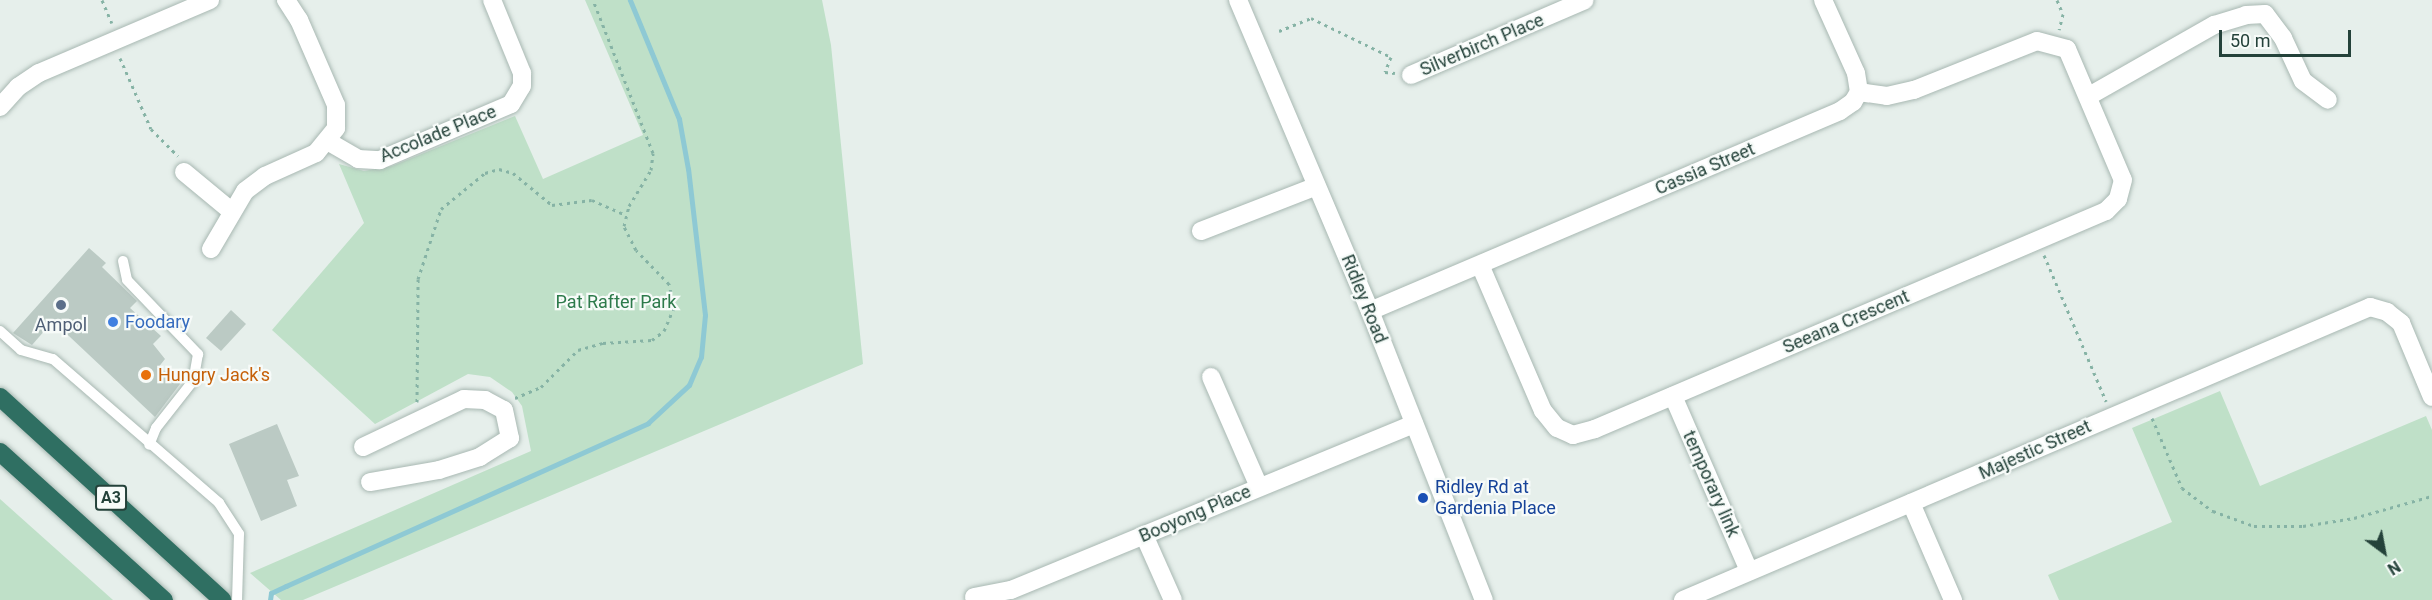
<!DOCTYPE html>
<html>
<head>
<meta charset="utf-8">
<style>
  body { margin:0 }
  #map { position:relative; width:2432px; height:600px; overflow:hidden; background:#e6efeb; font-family:Roboto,sans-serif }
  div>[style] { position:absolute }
  .green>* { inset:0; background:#bfe0c8 }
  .stream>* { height:5px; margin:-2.5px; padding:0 2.5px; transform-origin:2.5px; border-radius:2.5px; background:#8ec9d4 }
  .building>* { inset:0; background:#bbcac4 }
  .path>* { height:3px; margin-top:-1.5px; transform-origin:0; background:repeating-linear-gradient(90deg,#86b3a5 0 3px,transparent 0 7.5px) }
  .roads { filter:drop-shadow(0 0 2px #a8b8b2) drop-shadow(0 0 2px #a8b8b2) }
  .lane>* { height:10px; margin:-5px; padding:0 5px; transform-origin:5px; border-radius:5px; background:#fff }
  .street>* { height:18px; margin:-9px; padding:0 9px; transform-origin:9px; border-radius:9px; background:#fff }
  .highway>* { height:18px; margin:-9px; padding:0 9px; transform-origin:9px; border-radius:9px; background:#2f6f62 }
  .dots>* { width:16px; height:16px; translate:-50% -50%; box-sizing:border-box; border:3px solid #f7fbf9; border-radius:50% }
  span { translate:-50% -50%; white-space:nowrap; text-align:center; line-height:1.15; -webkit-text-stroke:4.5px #f7fbf9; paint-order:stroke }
  .shield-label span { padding:2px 4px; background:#f7fbf9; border:2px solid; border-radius:4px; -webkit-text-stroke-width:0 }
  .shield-label { font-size:16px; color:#24423a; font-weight:700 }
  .street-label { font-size:18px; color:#24423a }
  .park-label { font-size:18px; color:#2d7a4b }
  .shop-label { font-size:18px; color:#366cbe }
  .left { translate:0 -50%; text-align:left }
  .service-label { font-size:18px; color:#4e5e75 }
  .food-label { font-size:18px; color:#c56008 }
  .transit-label { font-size:18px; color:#164399 }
  .north { position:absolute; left:2354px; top:522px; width:60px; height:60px; -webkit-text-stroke:4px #f7fbf9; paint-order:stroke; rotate:148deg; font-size:16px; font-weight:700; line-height:24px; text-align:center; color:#24423a }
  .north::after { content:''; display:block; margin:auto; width:21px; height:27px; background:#24423a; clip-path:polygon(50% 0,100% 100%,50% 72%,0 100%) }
  .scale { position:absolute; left:2219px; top:30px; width:132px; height:27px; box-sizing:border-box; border:3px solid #24423a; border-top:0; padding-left:8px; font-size:18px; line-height:21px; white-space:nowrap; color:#24423a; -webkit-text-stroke:4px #f7fbf9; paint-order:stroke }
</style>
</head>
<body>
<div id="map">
  <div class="green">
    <div style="clip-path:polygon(585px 0,822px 0,831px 45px,863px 364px,303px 600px,281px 600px,250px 573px,531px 451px,522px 406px,512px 392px,490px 377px,468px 374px,375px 424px,272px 330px,364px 223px,339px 164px,364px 171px,392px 166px,515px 116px,543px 179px,643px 135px)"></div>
    <div style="clip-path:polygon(2220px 391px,2260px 486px,2426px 416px,2432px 430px,2432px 600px,2059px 600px,2048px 575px,2172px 522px,2132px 428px)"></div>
    <div style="clip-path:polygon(0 499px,113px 600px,0 600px)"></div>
  </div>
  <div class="stream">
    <div style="left:270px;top:600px;width:7px;rotate:-82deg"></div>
    <div style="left:271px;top:593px;width:17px;rotate:-25deg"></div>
    <div style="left:286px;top:586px;width:397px;rotate:-24.2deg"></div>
    <div style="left:648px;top:423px;width:56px;rotate:-42.8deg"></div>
    <div style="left:689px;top:385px;width:30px;rotate:-67deg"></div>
    <div style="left:701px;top:357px;width:42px;rotate:-84.6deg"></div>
    <div style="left:705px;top:315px;width:147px;rotate:-96.6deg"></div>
    <div style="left:688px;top:169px;width:51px;rotate:-100.2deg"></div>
    <div style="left:679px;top:119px;width:129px;rotate:-112.4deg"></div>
  </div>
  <div class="building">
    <div style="clip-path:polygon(89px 248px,106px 263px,102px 267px,137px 301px,130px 308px,161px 336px,153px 344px,165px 359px,157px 369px,186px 376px,155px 417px,53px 321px,32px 345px,13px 333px)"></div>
    <div style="clip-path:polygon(231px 310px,246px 324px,221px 351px,206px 338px)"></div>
    <div style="clip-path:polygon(277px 424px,299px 476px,287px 480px,297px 506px,261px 521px,229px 444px)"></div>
  </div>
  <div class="path">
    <div style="left:102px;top:0;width:25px;rotate:67deg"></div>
    <div style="left:2057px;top:0;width:15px;rotate:67deg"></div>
    <div style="left:2063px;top:14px;width:16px;rotate:104deg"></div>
    <div style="left:1279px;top:31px;width:35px;rotate:-22deg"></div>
    <div style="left:1311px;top:18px;width:89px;rotate:26deg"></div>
    <div style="left:1391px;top:57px;width:16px;rotate:112deg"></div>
    <div style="left:1385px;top:72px;width:10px;rotate:6deg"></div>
    <div style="left:120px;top:58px;width:77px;rotate:66.4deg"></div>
    <div style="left:151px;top:129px;width:38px;rotate:45deg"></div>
    <div style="left:2044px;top:255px;width:159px;rotate:67deg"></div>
    <div style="left:515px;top:398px;width:28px;rotate:-23deg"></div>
    <div style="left:541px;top:387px;width:52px;rotate:-45deg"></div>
    <div style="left:578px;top:350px;width:26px;rotate:-16deg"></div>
    <div style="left:603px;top:343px;width:49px;rotate:-3.5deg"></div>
    <div style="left:652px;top:340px;width:15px;rotate:-37deg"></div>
    <div style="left:664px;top:331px;width:26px;rotate:-67deg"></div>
    <div style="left:674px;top:307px;width:24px;rotate:-102deg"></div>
    <div style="left:669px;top:284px;width:47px;rotate:-134.1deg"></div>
    <div style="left:636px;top:250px;width:27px;rotate:-117deg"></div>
    <div style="left:624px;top:226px;width:21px;rotate:-76deg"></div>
    <div style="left:629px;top:206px;width:42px;rotate:-58.6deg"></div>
    <div style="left:651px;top:170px;width:17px;rotate:-83deg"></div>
    <div style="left:653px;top:153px;width:164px;rotate:-111.4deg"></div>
    <div style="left:417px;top:402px;width:123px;rotate:-89.5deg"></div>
    <div style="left:418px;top:279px;width:74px;rotate:-71.8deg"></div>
    <div style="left:441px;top:209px;width:57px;rotate:-39.3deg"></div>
    <div style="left:485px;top:173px;width:15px;rotate:-16deg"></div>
    <div style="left:499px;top:169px;width:15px;rotate:16deg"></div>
    <div style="left:513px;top:173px;width:50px;rotate:39.4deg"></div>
    <div style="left:552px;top:205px;width:40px;rotate:-7.1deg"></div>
    <div style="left:592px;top:200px;width:36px;rotate:24deg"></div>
    <div style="left:2152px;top:418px;width:76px;rotate:66.8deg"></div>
    <div style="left:2182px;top:488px;width:39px;rotate:37deg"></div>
    <div style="left:2213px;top:511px;width:44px;rotate:20.1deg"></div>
    <div style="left:2254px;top:526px;width:49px"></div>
    <div style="left:2303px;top:526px;width:52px;rotate:-8.9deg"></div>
    <div style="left:2354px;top:518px;width:81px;rotate:-15.8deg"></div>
  </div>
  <div class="roads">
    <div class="lane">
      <div style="left:123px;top:261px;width:19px;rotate:78deg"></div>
      <div style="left:127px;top:280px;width:103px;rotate:46.2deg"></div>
      <div style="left:198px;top:354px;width:27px;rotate:100deg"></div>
      <div style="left:193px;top:381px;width:60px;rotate:128.2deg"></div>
      <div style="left:156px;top:428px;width:18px;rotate:112deg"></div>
      <div style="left:0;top:331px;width:28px;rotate:42deg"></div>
      <div style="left:21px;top:350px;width:33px;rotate:16deg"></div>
      <div style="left:53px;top:359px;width:220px;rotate:40.9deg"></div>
      <div style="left:219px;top:503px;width:37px;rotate:57deg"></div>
      <div style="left:239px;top:534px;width:66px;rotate:91.7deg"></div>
    </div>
    <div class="street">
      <div style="left:1238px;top:0;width:338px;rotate:67deg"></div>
      <div style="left:1370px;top:311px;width:311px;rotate:68.5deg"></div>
      <div style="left:1823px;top:0;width:80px;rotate:65.7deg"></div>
      <div style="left:1856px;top:73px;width:19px;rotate:81deg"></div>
      <div style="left:1411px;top:75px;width:189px;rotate:-23.3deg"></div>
      <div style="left:2089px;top:96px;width:144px;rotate:-29.6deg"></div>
      <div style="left:2214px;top:25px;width:34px;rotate:-17deg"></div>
      <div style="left:2246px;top:15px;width:19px;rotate:-3deg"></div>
      <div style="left:2265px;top:14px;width:30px;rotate:53deg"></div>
      <div style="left:2283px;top:38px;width:47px;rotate:65.1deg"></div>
      <div style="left:2303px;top:81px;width:31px;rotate:37deg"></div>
      <div style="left:0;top:107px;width:27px;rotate:-48deg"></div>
      <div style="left:18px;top:87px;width:25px;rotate:-34deg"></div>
      <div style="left:39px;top:73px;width:186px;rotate:-23.1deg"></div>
      <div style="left:329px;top:142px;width:34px;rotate:30deg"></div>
      <div style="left:358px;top:159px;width:22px;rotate:3deg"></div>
      <div style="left:380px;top:160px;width:142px;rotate:-23.1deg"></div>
      <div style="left:511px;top:104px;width:21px;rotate:-59deg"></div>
      <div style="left:522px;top:86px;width:13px;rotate:-90deg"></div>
      <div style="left:522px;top:73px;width:79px;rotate:-112.3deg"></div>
      <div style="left:184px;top:172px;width:60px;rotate:39.6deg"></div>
      <div style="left:1201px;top:231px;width:124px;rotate:-21.2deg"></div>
      <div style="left:211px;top:249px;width:67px;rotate:-59.6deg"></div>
      <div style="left:245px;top:191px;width:25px;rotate:-37deg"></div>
      <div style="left:265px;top:176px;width:56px;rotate:-24.3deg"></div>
      <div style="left:316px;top:153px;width:32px;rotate:-51deg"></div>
      <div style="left:336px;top:128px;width:23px;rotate:-90deg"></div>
      <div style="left:336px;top:105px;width:93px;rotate:-113.5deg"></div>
      <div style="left:299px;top:20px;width:24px;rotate:-123deg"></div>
      <div style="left:1370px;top:311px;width:511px;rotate:-23.05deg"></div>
      <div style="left:1840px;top:111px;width:16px;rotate:-35deg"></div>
      <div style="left:1853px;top:102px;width:12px;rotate:-59deg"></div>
      <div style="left:1859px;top:92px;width:28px;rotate:8deg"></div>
      <div style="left:1887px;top:96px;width:28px;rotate:-13deg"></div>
      <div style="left:1914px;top:90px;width:132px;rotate:-21.7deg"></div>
      <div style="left:2037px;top:41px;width:31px;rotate:15deg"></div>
      <div style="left:2067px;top:49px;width:142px;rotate:66.9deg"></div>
      <div style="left:2123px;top:180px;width:20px;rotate:105deg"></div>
      <div style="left:2118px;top:199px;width:17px;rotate:135deg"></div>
      <div style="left:2106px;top:211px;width:556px;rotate:156.9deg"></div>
      <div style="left:1595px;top:429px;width:23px;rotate:165deg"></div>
      <div style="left:1573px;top:435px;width:17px;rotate:-156deg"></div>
      <div style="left:1557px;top:428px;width:22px;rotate:-129deg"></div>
      <div style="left:1543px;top:411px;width:159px;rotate:-113.3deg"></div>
      <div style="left:1211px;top:377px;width:120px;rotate:66.4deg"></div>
      <div style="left:1673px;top:396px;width:191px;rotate:66.5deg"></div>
      <div style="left:363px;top:447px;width:112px;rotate:-25.4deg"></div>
      <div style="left:464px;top:399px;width:21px;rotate:3deg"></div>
      <div style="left:485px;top:400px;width:21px;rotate:28deg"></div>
      <div style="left:504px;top:410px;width:29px;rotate:78deg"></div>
      <div style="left:510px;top:438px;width:36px;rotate:148deg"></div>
      <div style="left:480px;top:457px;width:43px;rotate:162.4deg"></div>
      <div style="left:439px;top:470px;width:70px;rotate:170.1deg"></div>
      <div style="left:1911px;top:503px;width:106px;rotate:66.6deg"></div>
      <div style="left:1144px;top:535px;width:71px;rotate:66deg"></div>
      <div style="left:974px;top:597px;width:38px;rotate:-11deg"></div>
      <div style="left:1011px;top:590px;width:436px;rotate:-22.4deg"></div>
      <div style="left:1683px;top:600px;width:747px;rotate:-23.1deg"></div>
      <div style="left:2370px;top:307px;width:18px;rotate:16deg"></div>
      <div style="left:2387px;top:312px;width:18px;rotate:38deg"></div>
      <div style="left:2401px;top:323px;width:80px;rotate:67.3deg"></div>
    </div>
    <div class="highway">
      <div style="left:0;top:397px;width:301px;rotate:42.4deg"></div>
      <div style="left:0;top:452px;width:221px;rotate:42.1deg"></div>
    </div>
  </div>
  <div class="dots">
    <div style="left:61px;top:305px;background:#5c6f8a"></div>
    <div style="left:113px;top:322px;background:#3f7fe0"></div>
    <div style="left:146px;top:375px;background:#e8710a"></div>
    <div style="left:1423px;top:498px;background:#1a4fb4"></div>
  </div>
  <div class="shield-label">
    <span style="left:111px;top:498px">A3</span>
  </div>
  <div class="street-label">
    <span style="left:1482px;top:45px;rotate:-23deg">Silverbirch Place</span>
    <span style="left:438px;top:134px;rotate:-22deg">Accolade Place</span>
    <span style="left:1705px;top:169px;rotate:-23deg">Cassia Street</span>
    <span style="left:1364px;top:299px;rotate:68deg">Ridley Road</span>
    <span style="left:1846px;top:322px;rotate:-23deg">Seeana Crescent</span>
    <span style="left:2035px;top:450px;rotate:-24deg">Majestic Street</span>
    <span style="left:1711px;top:484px;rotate:66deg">temporary link</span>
    <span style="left:1195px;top:514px;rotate:-23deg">Booyong Place</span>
  </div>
  <div class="park-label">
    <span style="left:616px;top:302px">Pat Rafter Park</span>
  </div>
  <div class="shop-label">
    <span class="left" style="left:125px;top:322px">Foodary</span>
  </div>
  <div class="service-label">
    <span style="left:61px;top:325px">Ampol</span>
  </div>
  <div class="food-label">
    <span class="left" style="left:158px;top:375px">Hungry Jack's</span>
  </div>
  <div class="transit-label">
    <span class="left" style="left:1435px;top:498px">Ridley Rd at<br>Gardenia Place</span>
  </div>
  <div class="north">N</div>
  <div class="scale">50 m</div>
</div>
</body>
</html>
